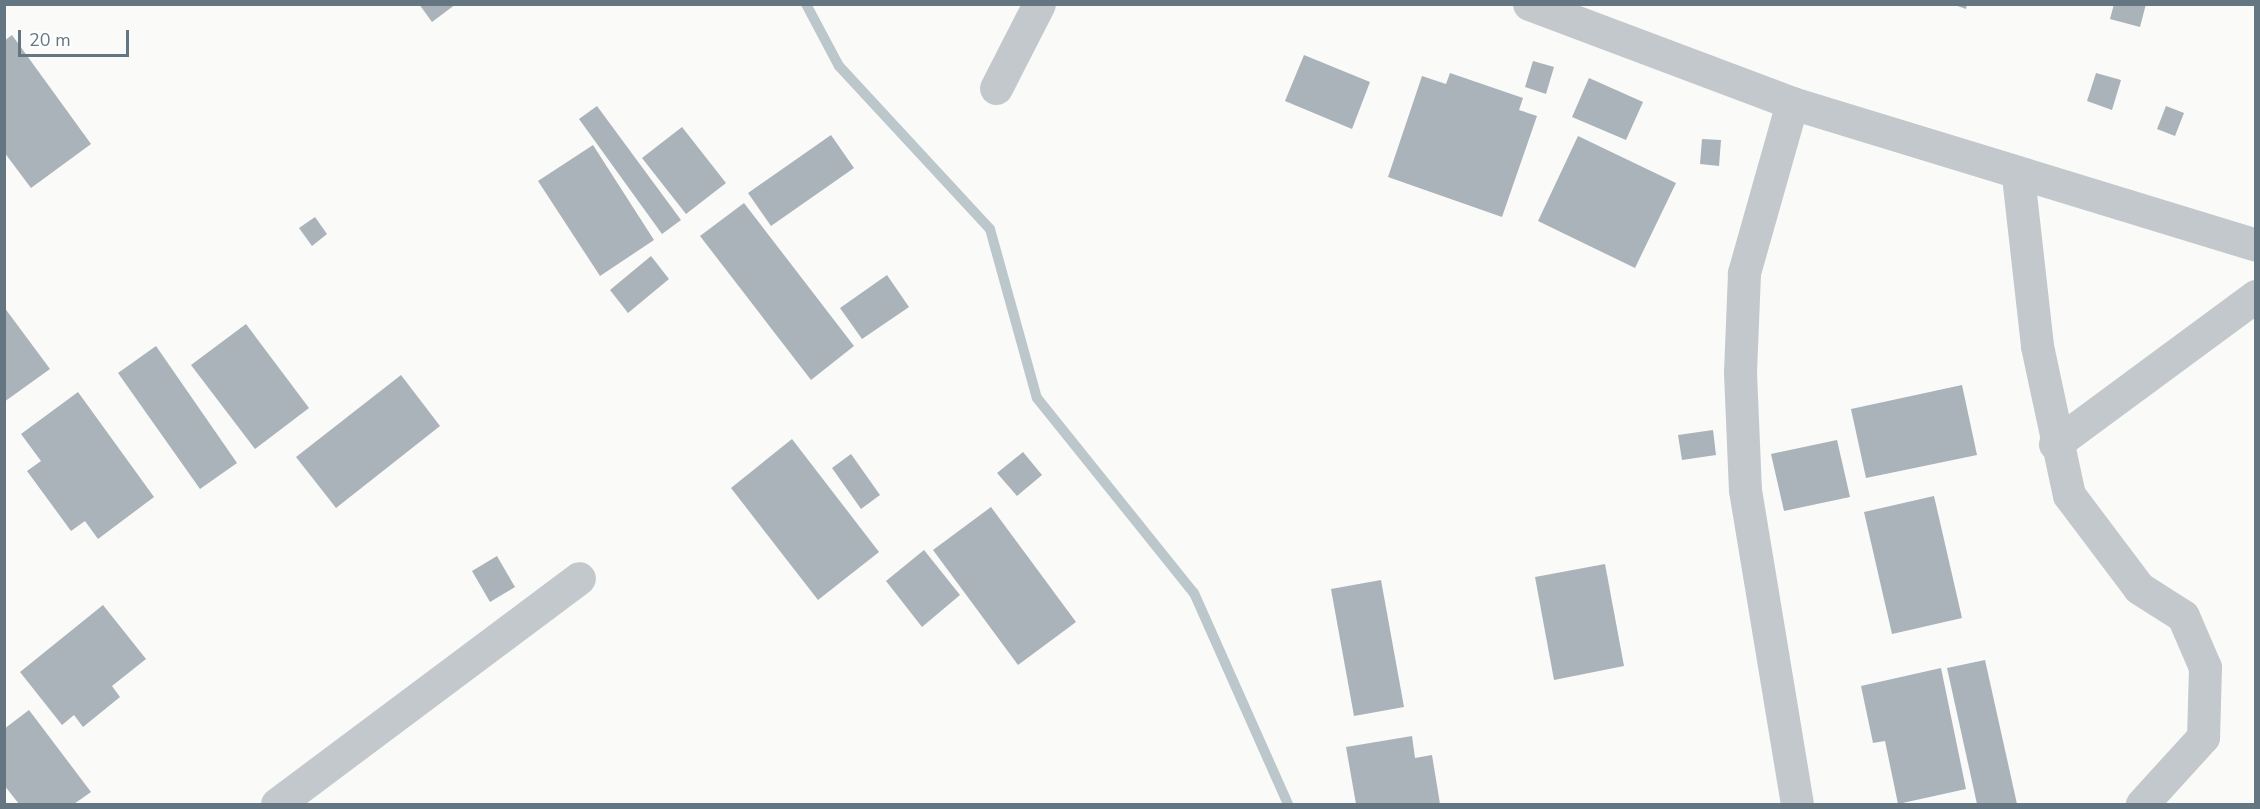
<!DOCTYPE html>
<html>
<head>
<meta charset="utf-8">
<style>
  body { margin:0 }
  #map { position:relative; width:2260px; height:809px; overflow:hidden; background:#fafaf8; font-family:"Nunito Sans",sans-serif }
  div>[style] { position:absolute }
  .stream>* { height:10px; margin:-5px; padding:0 5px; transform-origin:5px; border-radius:5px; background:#bbc7cb }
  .building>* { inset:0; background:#aab3b9 }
  .minor>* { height:33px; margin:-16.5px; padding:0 16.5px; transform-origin:16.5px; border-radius:16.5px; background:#c3c8cc }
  span { translate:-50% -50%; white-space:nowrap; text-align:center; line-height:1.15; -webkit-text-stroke:6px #fff; paint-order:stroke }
  .frame { position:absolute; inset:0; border:6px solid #657683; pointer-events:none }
  .scale { position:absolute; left:18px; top:30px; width:111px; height:27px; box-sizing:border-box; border:3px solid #657683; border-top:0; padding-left:8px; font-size:18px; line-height:21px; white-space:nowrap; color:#657683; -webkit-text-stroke:4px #fff; paint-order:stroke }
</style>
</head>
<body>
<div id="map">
  <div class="stream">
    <div style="left:806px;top:4px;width:70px;rotate:62deg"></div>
    <div style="left:839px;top:66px;width:222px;rotate:47.2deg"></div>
    <div style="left:990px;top:229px;width:175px;rotate:74.5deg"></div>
    <div style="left:1037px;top:398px;width:250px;rotate:51.2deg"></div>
    <div style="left:1194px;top:593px;width:231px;rotate:66deg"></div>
  </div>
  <div class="building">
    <div style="clip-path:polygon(419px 4px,456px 4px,432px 22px)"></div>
    <div style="clip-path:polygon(1952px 4px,1967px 4px,1966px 9px)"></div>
    <div style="clip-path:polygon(2114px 4px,2146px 4px,2140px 27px,2110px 19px)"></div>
    <div style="clip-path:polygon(12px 35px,91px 144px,31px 188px,4px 152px,4px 41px)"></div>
    <div style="clip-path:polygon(1304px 55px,1370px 82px,1352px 129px,1285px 101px)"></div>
    <div style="clip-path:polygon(1533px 61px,1554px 67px,1546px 94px,1525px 87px)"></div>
    <div style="clip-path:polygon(1450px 73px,1523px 98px,1519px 110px,1537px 116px,1502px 217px,1388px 177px,1422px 76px,1446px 84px)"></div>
    <div style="clip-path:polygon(2096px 73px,2121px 80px,2112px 110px,2087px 101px)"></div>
    <div style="clip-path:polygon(1589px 78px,1643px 102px,1626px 140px,1572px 117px)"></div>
    <div style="clip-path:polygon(597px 106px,681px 220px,662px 234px,579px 119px)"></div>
    <div style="clip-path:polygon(2166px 106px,2184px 113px,2175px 136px,2157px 129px)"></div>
    <div style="clip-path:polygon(682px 127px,726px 183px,686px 214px,642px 158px)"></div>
    <div style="clip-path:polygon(831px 135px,854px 168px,771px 226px,748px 193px)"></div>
    <div style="clip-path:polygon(1578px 136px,1676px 183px,1635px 268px,1538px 221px)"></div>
    <div style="clip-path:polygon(1702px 139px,1721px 140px,1719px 166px,1700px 164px)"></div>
    <div style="clip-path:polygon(593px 145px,654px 240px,600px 276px,538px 181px)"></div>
    <div style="clip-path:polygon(744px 203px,854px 346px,811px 380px,700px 236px)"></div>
    <div style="clip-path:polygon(315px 217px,327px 234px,312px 246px,299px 228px)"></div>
    <div style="clip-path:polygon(651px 256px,669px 279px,628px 313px,610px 290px)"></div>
    <div style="clip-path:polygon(887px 275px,909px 307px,862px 339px,840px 308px)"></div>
    <div style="clip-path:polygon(4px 307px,50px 369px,4px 402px)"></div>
    <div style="clip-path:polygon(246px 324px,309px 408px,255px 449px,191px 365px)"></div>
    <div style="clip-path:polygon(156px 346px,237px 463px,200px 489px,118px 373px)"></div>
    <div style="clip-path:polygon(401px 375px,440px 426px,336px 508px,296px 457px)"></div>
    <div style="clip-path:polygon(1962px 385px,1977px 455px,1866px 478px,1851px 409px)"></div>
    <div style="clip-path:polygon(78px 392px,154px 497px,98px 539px,85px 521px,71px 531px,27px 471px,41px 461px,21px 434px)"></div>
    <div style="clip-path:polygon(1713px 430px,1716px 455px,1682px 460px,1678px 435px)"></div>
    <div style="clip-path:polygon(792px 439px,879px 552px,818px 600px,731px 488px)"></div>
    <div style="clip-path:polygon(1837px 440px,1850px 497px,1784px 511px,1771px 454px)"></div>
    <div style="clip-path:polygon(1023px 452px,1042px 475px,1017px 496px,997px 473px)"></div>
    <div style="clip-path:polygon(851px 454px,880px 495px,861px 509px,832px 468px)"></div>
    <div style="clip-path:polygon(1934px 496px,1962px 618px,1892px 634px,1864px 512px)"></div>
    <div style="clip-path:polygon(991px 507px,1076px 622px,1018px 665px,933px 550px)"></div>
    <div style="clip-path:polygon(924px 550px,960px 595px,922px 627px,886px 581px)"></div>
    <div style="clip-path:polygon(497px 556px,515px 587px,490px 602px,472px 571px)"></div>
    <div style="clip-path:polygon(1605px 564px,1624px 666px,1554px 680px,1535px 577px)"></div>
    <div style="clip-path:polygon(1381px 580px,1404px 707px,1354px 716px,1331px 589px)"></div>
    <div style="clip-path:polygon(103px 605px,146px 659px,112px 686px,120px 697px,83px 727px,74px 715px,62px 725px,20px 672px)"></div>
    <div style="clip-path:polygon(1985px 660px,2017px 804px,1977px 804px,1947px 668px)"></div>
    <div style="clip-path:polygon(1941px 668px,1966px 789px,1898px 804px,1885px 741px,1873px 743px,1861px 686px)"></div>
    <div style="clip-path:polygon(29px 710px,91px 792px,74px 804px,19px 804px,4px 785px,4px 729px)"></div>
    <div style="clip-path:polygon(1412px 736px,1415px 758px,1432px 755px,1440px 804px,1356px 804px,1346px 747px)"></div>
  </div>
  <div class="minor">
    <div style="left:1529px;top:4px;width:281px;rotate:20.6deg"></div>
    <div style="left:1792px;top:103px;width:485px;rotate:17deg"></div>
    <div style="left:996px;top:88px;width:94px;rotate:-62.9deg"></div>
    <div style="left:1792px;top:103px;width:177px;rotate:105.8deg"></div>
    <div style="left:1744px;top:273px;width:99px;rotate:92.3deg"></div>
    <div style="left:1740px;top:372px;width:118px;rotate:87.6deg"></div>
    <div style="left:1745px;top:490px;width:318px;rotate:80.6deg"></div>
    <div style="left:2018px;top:176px;width:171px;rotate:83.6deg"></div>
    <div style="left:2037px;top:346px;width:152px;rotate:77.9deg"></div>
    <div style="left:2069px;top:495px;width:116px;rotate:53deg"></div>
    <div style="left:2139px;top:588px;width:52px;rotate:32.5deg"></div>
    <div style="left:2183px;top:616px;width:56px;rotate:66.7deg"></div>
    <div style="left:2205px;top:667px;width:70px;rotate:91.6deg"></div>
    <div style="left:2203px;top:737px;width:91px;rotate:132.3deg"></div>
    <div style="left:2055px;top:444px;width:250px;rotate:-36.4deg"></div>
    <div style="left:277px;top:804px;width:377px;rotate:-36.8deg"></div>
  </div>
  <div class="frame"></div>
  <div class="scale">20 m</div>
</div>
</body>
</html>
